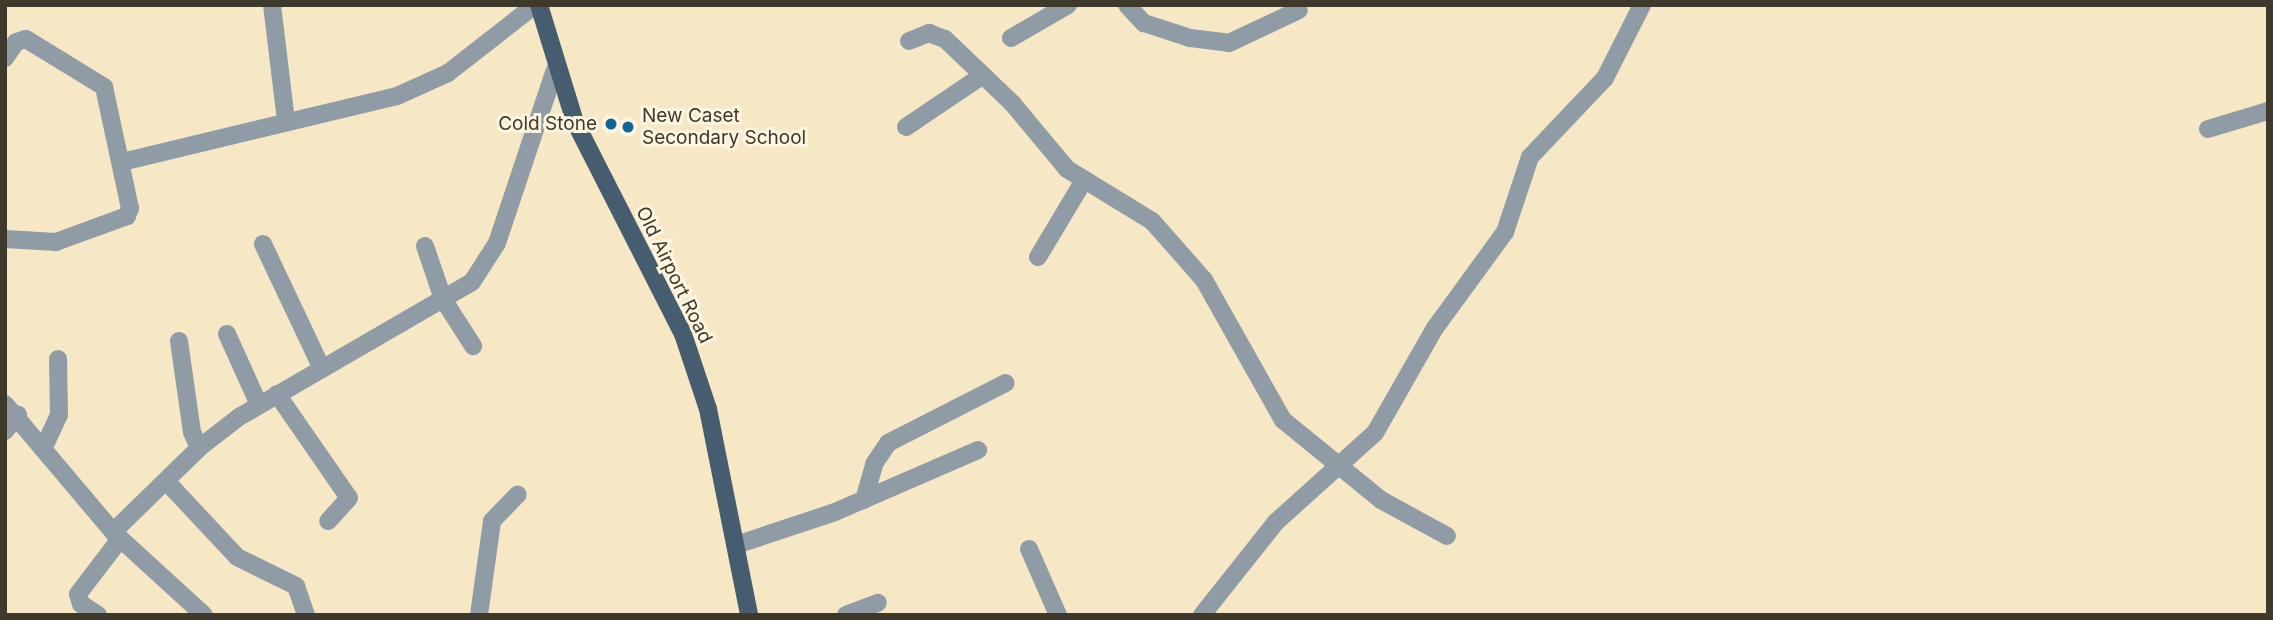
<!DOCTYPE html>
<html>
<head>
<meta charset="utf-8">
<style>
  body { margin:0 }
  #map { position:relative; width:2273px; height:620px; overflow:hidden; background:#f6e7c5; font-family:Inter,sans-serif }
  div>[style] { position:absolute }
  .minor>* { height:18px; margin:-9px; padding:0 9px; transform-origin:9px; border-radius:9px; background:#8f9ca6 }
  .major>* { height:18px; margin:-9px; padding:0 9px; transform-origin:9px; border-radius:9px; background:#455d6f }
  .dots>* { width:19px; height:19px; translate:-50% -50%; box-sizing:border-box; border:4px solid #fef5e1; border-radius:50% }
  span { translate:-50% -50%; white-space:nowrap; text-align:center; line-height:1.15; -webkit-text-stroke:6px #fef5e1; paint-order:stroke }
  .poi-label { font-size:19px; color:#3f392c }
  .left { translate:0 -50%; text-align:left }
  .right { translate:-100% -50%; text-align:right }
  .street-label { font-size:19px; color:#3f392c }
  .frame { position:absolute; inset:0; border:7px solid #3f392c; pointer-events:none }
</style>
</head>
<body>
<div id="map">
  <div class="minor">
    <div style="left:272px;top:5px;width:116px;rotate:83.1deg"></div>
    <div style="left:1127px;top:5px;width:25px;rotate:47deg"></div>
    <div style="left:1144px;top:23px;width:48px;rotate:18.1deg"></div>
    <div style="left:1190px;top:38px;width:39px;rotate:7deg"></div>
    <div style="left:1229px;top:43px;width:77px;rotate:-25.2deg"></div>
    <div style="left:1011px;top:38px;width:66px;rotate:-30.1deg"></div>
    <div style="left:909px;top:41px;width:22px;rotate:-22deg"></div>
    <div style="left:929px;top:33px;width:17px;rotate:21deg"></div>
    <div style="left:945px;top:39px;width:93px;rotate:43.7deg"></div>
    <div style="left:1012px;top:103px;width:86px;rotate:50.2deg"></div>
    <div style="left:1067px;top:169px;width:100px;rotate:31.5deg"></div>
    <div style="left:1152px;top:221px;width:79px;rotate:48.6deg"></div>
    <div style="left:1204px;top:280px;width:161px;rotate:60.6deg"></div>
    <div style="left:1283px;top:420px;width:127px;rotate:39.2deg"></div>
    <div style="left:1381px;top:500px;width:75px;rotate:28.6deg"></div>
    <div style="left:5px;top:58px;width:19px;rotate:-55deg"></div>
    <div style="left:16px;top:42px;width:10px;rotate:-17deg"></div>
    <div style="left:26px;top:39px;width:92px;rotate:31.6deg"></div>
    <div style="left:104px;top:87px;width:124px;rotate:77.9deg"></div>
    <div style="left:130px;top:208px;width:9px;rotate:111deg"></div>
    <div style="left:127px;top:216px;width:76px;rotate:159.9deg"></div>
    <div style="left:56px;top:242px;width:51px;rotate:-176.6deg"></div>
    <div style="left:906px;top:127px;width:93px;rotate:-34deg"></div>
    <div style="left:2208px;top:129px;width:63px;rotate:-16.7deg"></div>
    <div style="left:122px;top:162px;width:283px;rotate:-13.5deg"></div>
    <div style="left:397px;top:96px;width:56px;rotate:-24.3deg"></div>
    <div style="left:448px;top:73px;width:110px;rotate:-38deg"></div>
    <div style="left:263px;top:244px;width:138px;rotate:64.7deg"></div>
    <div style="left:425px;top:246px;width:56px;rotate:71.2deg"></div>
    <div style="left:443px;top:299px;width:56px;rotate:57.4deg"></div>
    <div style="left:1038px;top:257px;width:90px;rotate:-59.1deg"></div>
    <div style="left:227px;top:334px;width:78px;rotate:65.7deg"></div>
    <div style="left:179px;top:341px;width:92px;rotate:81.9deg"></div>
    <div style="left:192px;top:432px;width:17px;rotate:66deg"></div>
    <div style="left:277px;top:394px;width:126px;rotate:55.3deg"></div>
    <div style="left:349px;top:498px;width:31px;rotate:132deg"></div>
    <div style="left:5px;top:404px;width:167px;rotate:49.8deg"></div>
    <div style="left:113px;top:532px;width:123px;rotate:42.4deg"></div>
    <div style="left:5px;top:431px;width:21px;rotate:-51deg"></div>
    <div style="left:44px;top:447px;width:35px;rotate:-65deg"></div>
    <div style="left:59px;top:415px;width:56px;rotate:-91deg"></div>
    <div style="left:166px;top:481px;width:104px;rotate:46.9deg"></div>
    <div style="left:237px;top:557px;width:66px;rotate:26.2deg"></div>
    <div style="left:296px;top:586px;width:31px;rotate:71deg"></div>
    <div style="left:864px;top:500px;width:37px;rotate:-74deg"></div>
    <div style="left:874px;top:464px;width:25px;rotate:-56deg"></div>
    <div style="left:888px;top:443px;width:132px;rotate:-27deg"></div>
    <div style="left:113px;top:532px;width:120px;rotate:-44.3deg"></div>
    <div style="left:199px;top:448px;width:51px;rotate:-37.8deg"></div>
    <div style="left:239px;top:417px;width:269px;rotate:-30.1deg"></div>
    <div style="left:472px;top:282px;width:46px;rotate:-57.3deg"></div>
    <div style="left:497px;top:243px;width:182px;rotate:-71.5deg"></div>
    <div style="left:739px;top:544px;width:101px;rotate:-18.4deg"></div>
    <div style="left:835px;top:512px;width:156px;rotate:-23.4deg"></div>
    <div style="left:1029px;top:549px;width:72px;rotate:66.3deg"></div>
    <div style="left:98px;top:615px;width:20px;rotate:-147deg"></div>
    <div style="left:81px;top:604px;width:10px;rotate:-107deg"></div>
    <div style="left:78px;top:594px;width:69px;rotate:-52.6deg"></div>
    <div style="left:479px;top:615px;width:95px;rotate:-82.1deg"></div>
    <div style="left:492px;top:521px;width:37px;rotate:-46deg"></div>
    <div style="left:846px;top:615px;width:34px;rotate:-21deg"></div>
    <div style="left:1202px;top:615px;width:119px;rotate:-51.5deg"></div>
    <div style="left:1276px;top:522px;width:133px;rotate:-42deg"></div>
    <div style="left:1375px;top:433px;width:121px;rotate:-60.3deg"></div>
    <div style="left:1435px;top:328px;width:119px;rotate:-53.9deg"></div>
    <div style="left:1505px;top:232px;width:79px;rotate:-71.6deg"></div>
    <div style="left:1530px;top:157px;width:109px;rotate:-46.5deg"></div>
    <div style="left:1605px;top:78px;width:82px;rotate:-63.1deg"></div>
  </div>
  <div class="major">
    <div style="left:539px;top:5px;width:122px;rotate:72.9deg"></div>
    <div style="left:575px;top:122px;width:238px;rotate:63deg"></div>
    <div style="left:683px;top:334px;width:79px;rotate:71.6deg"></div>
    <div style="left:708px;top:409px;width:210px;rotate:78.7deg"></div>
  </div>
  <div class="dots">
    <div style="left:611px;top:124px;background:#116596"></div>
    <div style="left:628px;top:127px;background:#116596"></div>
  </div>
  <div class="poi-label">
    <span class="left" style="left:642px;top:127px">New Caset<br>Secondary School</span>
    <span class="right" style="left:597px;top:124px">Cold Stone</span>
  </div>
  <div class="street-label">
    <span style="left:674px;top:275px;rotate:64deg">Old Airport Road</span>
  </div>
  <div class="frame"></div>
</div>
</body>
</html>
